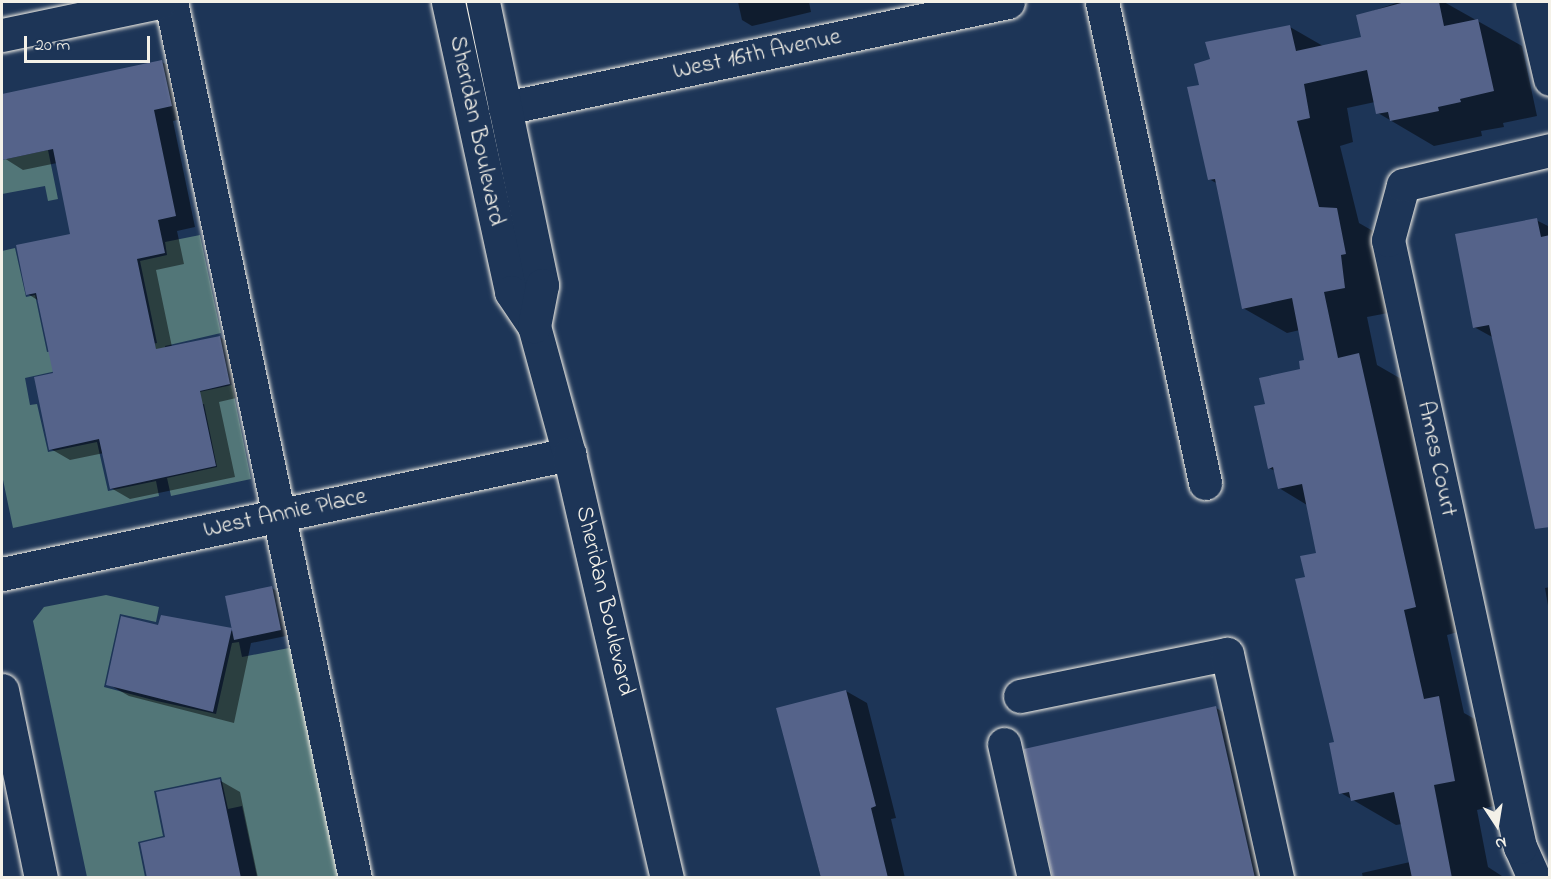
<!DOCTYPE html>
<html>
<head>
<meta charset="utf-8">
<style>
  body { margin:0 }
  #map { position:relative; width:1551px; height:879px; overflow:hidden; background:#1d3557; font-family:"Indie Flower",sans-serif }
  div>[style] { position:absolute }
  .green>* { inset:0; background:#527678 }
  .shadow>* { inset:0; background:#0007 }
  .building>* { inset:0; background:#55638a }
  .roads { filter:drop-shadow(0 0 2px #f4f1e8) drop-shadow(0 0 2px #f4f1e8) }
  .minor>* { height:33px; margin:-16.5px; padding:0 16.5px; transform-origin:16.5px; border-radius:16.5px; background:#1d3557 }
  .major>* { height:33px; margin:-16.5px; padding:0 16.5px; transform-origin:16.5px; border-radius:16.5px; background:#1d3557 }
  span { translate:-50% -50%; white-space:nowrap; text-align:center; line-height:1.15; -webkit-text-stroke:4.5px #1d3557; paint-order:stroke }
  .street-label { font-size:24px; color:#f4f1e8 }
  .frame { position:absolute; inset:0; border:3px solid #f4f1e8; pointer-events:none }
  .north { position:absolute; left:1467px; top:795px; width:60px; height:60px; -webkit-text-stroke:4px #1d3557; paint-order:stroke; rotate:168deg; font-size:16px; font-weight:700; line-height:24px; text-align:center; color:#f4f1e8 }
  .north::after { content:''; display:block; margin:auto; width:21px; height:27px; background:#f4f1e8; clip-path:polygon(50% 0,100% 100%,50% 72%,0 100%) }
  .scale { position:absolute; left:24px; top:36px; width:126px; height:27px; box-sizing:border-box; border:3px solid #f4f1e8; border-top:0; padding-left:8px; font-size:18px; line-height:21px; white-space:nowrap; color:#f4f1e8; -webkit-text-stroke:4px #1d3557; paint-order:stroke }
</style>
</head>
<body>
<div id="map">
  <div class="green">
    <div style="clip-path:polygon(48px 150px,58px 199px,48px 201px,45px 186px,2px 194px,2px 160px)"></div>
    <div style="clip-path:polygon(200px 235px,221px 333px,165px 346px,176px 397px,232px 385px,251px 479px,171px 496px,167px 478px,217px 467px,204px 404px,138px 418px,124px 350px,157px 343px,140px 261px,167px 255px,165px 242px)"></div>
    <div style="clip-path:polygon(15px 248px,26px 297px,35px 295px,47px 352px,79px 345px,83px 365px,25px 378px,30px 405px,37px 404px,48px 452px,97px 442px,108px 491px,156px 481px,159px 496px,13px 528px,2px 475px,2px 251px)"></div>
    <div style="clip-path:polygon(106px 595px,159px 607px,156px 622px,120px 614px,104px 687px,157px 701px,216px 714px,232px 643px,239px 642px,242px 657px,294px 647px,340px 878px,257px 877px,242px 806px,228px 809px,221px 777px,154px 791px,163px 836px,138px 842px,145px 877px,87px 877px,33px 621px,44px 607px)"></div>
  </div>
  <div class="shadow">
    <div style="clip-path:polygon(738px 2px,809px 2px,811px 12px,752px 26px,742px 20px)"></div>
    <div style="clip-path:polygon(1399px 2px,1444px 2px,1522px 46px,1537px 116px,1503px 123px,1504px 127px,1481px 131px,1482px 136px,1434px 146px,1378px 113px,1375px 102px,1347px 108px,1353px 142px,1340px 146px,1359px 223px,1380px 235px,1388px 313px,1367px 317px,1377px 365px,1403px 380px,1458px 632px,1447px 635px,1464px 713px,1482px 723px,1498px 805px,1477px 810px,1488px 867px,1505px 878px,1363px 878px,1362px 873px,1410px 862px,1402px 824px,1396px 825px,1341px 793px,1336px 743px,1306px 578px,1318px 554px,1307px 505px,1279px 488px,1275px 471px,1269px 468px,1266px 405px,1302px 370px,1306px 361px,1300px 330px,1287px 333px,1243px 308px,1218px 184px,1209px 179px,1201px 86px,1290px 27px,1323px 46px,1363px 38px,1358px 16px)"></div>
    <div style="clip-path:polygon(162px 62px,181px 73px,191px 117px,173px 121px,195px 227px,177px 231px,184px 264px,156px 270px,172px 347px,220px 337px,239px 349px,249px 395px,219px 402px,235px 477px,130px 499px,111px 488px,104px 453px,70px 460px,51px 449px,55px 375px,39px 301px,28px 294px,72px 235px,57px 163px,23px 170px,4px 158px,2px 95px)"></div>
    <div style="clip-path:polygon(1536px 220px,1550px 227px,1550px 505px,1494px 338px,1474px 327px)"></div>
    <div style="clip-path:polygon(1550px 587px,1550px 617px,1545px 588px)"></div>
    <div style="clip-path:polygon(272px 588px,282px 594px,291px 635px,251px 643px,234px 723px,129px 696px,108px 684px,159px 627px,234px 631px)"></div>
    <div style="clip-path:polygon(846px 691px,867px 703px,896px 818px,891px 819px,905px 878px,821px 878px,778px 709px)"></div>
    <div style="clip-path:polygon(1216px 708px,1260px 733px,1292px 878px,1055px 878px)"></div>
    <div style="clip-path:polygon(219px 780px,240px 792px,258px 878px,149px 878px,167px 838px)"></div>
  </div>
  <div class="building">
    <div style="clip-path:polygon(1405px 2px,1439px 2px,1444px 26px,1478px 19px,1494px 91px,1460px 99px,1461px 102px,1438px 107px,1439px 111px,1390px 121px,1388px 112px,1376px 114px,1367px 70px,1304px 84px,1310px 118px,1297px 121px,1319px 207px,1337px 208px,1346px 254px,1341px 255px,1345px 288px,1324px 292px,1338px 358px,1359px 353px,1416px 607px,1404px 610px,1424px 699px,1439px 696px,1455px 781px,1434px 785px,1452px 878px,1412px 878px,1394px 792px,1351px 801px,1349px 792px,1339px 794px,1329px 743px,1334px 742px,1295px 579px,1305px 577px,1300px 556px,1316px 553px,1302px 484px,1278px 489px,1273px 467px,1268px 469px,1254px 406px,1265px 404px,1259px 378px,1300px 369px,1299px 361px,1304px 360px,1292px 298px,1242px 309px,1215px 179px,1208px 180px,1187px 87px,1199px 85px,1194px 64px,1210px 59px,1205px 42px,1290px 25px,1296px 51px,1361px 37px,1356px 15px)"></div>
    <div style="clip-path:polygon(162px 60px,172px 106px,154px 110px,176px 216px,158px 220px,165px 253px,137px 259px,156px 349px,220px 336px,230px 384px,200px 391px,216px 466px,110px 489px,99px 439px,49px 450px,34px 377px,53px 373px,36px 293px,26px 295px,16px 245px,70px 234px,53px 149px,2px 160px,2px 94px)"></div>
    <div style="clip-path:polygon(1537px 218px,1541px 237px,1550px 235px,1550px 527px,1535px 529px,1489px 325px,1473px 328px,1455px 234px)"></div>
    <div style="clip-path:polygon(272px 586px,281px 630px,234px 640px,225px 596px)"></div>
    <div style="clip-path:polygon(161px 615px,232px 628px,213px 712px,106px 685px,121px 616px,158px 625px)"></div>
    <div style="clip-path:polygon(846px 690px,876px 806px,871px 808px,888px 878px,821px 878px,776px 708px)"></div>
    <div style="clip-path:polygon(1216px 706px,1255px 878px,1053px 878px,1024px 749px)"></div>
    <div style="clip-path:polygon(220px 779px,241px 878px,147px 878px,140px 843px,165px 837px,156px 792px)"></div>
  </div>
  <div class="roads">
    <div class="minor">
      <div style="left:171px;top:2px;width:895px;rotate:78.14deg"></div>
      <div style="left:1102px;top:2px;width:492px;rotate:77.9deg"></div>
      <div style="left:1532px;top:2px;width:79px;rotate:76.8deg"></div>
      <div style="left:2px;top:35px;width:161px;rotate:-11.8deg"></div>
      <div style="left:505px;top:108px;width:514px;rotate:-11.9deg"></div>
      <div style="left:2px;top:574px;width:580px;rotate:-11.95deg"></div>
      <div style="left:2px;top:690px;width:192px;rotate:78.3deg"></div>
      <div style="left:1020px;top:696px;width:211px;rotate:-11.5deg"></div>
      <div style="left:1227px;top:654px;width:230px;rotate:77.4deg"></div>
      <div style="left:1004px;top:744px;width:137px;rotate:77.4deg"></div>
      <div style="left:1534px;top:878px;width:34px;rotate:-114deg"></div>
      <div style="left:1520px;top:847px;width:621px;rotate:-102.27deg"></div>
      <div style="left:1388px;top:240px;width:57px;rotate:-74.7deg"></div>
      <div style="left:1403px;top:185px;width:151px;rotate:-13.4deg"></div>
    </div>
    <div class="major">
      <div style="left:448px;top:2px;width:297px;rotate:77.7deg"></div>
      <div style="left:511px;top:292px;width:41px;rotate:55.9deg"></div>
      <div style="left:534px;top:326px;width:133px;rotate:74.7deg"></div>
      <div style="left:569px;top:454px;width:435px;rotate:77deg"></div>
      <div style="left:483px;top:2px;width:289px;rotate:78.2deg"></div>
      <div style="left:542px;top:285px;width:42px;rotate:101deg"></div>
    </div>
  </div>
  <div class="street-label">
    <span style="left:757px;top:55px;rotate:-12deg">West 16th Avenue</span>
    <span style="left:476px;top:131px;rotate:78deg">Sheridan Boulevard</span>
    <span style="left:1436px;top:459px;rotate:78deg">Ames Court</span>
    <span style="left:285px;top:514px;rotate:-12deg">West Annie Place</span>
    <span style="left:604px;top:601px;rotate:77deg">Sheridan Boulevard</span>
  </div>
  <div class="frame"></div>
  <div class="north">N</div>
  <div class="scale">20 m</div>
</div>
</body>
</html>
